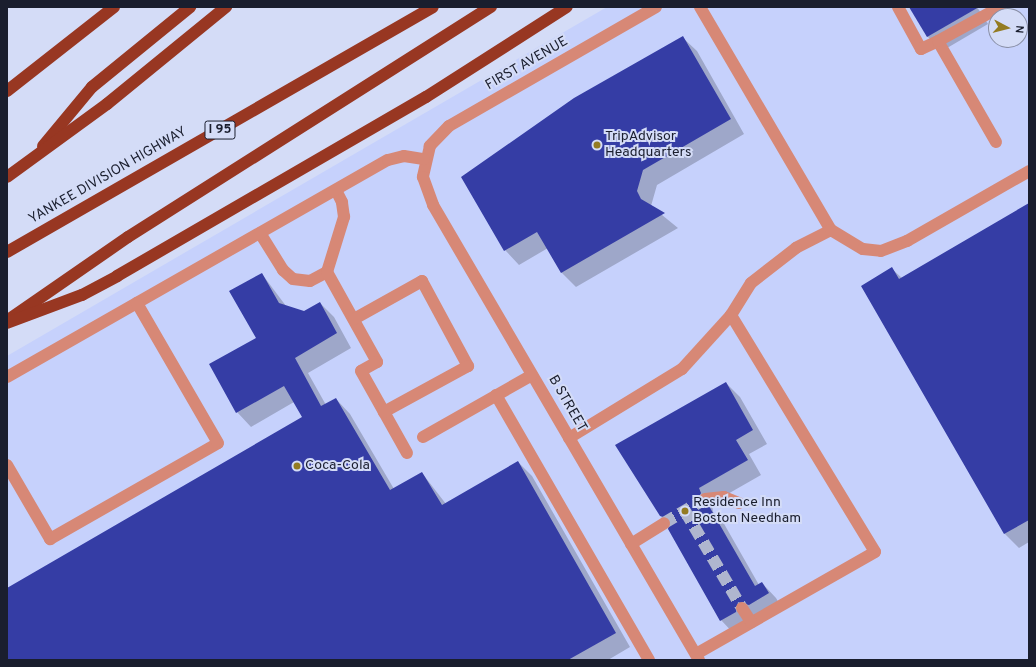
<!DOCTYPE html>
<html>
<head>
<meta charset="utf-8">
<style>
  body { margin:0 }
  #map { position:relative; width:1036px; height:667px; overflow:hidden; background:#d4dcf7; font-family:Overpass,sans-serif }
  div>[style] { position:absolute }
  .built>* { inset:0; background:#c6d1fc }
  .shadow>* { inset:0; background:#0003 }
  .building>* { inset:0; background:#353da5 }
  .minor-tunnel>* { height:12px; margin-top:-6px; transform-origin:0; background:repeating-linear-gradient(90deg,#afb6cf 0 12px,transparent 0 18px) }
  .minor>* { height:12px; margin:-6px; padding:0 6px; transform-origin:6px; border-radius:6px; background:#d78876 }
  .highway>* { height:12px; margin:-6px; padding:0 6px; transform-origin:6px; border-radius:6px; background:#983722 }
  .dots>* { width:11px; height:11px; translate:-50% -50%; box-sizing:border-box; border:2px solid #d4dcf7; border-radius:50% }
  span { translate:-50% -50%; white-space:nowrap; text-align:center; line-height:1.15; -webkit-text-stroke:4px #d4dcf7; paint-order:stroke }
  .shield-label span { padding:1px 3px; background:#d4dcf7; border:1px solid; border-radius:3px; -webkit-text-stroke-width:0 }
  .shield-label { font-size:13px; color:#1a1e2e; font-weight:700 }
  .street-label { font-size:14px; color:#1a1e2e }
  .poi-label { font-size:14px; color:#1a1e2e }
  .left { translate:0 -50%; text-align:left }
  .frame { position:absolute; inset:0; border:8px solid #1a1e2e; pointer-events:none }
  .north { position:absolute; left:988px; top:8px; width:40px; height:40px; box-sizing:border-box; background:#d4dcf7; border:1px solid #8a90a7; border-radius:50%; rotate:97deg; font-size:11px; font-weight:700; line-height:16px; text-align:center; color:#1a1e2e }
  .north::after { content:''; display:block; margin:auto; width:14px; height:18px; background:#937b22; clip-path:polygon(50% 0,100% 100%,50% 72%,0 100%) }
</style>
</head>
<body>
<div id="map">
  <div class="built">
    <div style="clip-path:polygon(evenodd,607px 7px,1029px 7px,1029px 660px,7px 660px,7px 356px,607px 7px,996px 16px,1020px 16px,1020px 40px,996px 40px,996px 16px)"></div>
  </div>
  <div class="shadow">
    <div style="clip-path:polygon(911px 7px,977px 7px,988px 24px,942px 51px,927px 36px)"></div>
    <div style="clip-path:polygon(682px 37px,697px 51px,744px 134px,657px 185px,651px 206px,678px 228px,576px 287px,562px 273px,548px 248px,519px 265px,505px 250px)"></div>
    <div style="clip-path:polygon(1029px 204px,1029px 542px,1019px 548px,1005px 534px,862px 286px,892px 269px,902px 278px)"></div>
    <div style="clip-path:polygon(262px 274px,286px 306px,304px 312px,320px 303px,334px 317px,351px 348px,308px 373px,326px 405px,336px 399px,350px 414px,394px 489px,422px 473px,446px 504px,518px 462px,532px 476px,630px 647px,608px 660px,7px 660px,7px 589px,303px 418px,294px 402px,251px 427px,237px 412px,257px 338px)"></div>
    <div style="clip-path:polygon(726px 383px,740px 397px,767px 444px,749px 454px,761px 475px,712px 503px,713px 512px,723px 522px,759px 585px,762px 583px,776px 598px,782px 608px,735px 635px,721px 620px,670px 525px,661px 516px)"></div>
  </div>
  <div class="building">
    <div style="clip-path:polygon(909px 7px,979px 7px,927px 37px)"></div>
    <div style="clip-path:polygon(683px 36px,731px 119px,643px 170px,637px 191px,641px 199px,665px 213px,561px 273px,537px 232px,504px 251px,461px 177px,574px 98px)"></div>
    <div style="clip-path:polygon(1029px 203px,1029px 520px,1004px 534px,861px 286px,892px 267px,899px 279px)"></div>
    <div style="clip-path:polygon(262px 273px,279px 303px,304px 311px,320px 302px,337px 333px,295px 358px,321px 406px,336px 398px,390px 490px,422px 472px,442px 505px,518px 461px,616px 633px,568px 660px,7px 660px,7px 588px,302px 417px,284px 386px,236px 413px,209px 364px,256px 338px,229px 291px)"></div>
    <div style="clip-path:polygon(726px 382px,753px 430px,736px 440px,748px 460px,699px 488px,701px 493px,698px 500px,702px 506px,709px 506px,755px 586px,762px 582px,769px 593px,749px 605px,738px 602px,736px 612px,720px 621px,668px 529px,670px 519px,660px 516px,615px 445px)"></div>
  </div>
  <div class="minor-tunnel">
    <div style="left:685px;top:511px;width:113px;rotate:59.6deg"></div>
    <div style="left:664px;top:523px;width:48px;rotate:-30.3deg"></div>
  </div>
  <div class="minor">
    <div style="left:656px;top:7px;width:239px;rotate:150.1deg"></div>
    <div style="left:449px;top:126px;width:28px;rotate:134deg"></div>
    <div style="left:430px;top:146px;width:32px;rotate:103deg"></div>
    <div style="left:423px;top:177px;width:30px;rotate:70deg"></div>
    <div style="left:433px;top:205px;width:527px;rotate:59.69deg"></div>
    <div style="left:700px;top:7px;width:259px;rotate:59.6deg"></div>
    <div style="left:831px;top:230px;width:39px;rotate:153deg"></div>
    <div style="left:796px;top:248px;width:57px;rotate:142.1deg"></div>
    <div style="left:751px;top:283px;width:38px;rotate:122deg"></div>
    <div style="left:898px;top:7px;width:48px;rotate:61.3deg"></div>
    <div style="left:921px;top:49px;width:19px;rotate:-25deg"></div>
    <div style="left:996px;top:142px;width:116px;rotate:-119.9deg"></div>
    <div style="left:938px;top:41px;width:71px;rotate:-28.7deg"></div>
    <div style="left:831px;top:230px;width:37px;rotate:31deg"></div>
    <div style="left:863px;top:249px;width:18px;rotate:6deg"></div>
    <div style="left:881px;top:251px;width:28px;rotate:-21deg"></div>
    <div style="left:907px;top:241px;width:141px;rotate:-29.8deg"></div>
    <div style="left:260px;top:233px;width:44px;rotate:58.1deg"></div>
    <div style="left:283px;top:270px;width:13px;rotate:42deg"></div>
    <div style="left:293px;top:279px;width:17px;rotate:7deg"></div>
    <div style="left:310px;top:281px;width:19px;rotate:-28deg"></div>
    <div style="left:327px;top:272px;width:58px;rotate:-72.8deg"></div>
    <div style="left:344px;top:217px;width:15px;rotate:-98deg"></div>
    <div style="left:342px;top:202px;width:13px;rotate:-117deg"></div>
    <div style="left:327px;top:272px;width:103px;rotate:60.9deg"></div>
    <div style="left:377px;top:362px;width:18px;rotate:151deg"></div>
    <div style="left:361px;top:371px;width:94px;rotate:60.7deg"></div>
    <div style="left:354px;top:319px;width:78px;rotate:-29.2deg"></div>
    <div style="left:422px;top:281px;width:97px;rotate:61.6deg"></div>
    <div style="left:468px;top:366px;width:96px;rotate:151.3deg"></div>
    <div style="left:7px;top:377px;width:438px;rotate:-29.7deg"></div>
    <div style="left:388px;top:160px;width:16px;rotate:-14deg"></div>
    <div style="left:404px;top:156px;width:20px;rotate:9deg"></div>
    <div style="left:496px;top:395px;width:306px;rotate:60deg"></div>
    <div style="left:423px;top:437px;width:125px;rotate:-29.6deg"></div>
    <div style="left:569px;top:438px;width:132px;rotate:-31.4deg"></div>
    <div style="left:682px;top:369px;width:73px;rotate:-47.8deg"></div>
    <div style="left:731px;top:315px;width:277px;rotate:58.7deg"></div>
    <div style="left:875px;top:552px;width:206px;rotate:150.3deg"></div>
    <div style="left:7px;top:465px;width:86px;rotate:59.8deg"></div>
    <div style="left:50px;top:539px;width:193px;rotate:-29.7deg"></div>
    <div style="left:218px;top:443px;width:162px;rotate:-120.1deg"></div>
    <div style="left:705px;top:499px;width:19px;rotate:-6deg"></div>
    <div style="left:724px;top:497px;width:16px;rotate:22deg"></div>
    <div style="left:631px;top:544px;width:39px;rotate:-32deg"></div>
    <div style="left:742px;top:608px;width:17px;rotate:57deg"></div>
  </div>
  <div class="highway">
    <div style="left:7px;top:91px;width:136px;rotate:-38.1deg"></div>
    <div style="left:43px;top:146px;width:77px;rotate:-50.3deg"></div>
    <div style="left:92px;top:87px;width:127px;rotate:-39.2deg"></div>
    <div style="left:7px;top:177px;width:124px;rotate:-36.1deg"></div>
    <div style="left:107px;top:104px;width:154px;rotate:-39.2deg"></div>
    <div style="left:7px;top:252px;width:491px;rotate:-29.9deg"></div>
    <div style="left:11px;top:318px;width:142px;rotate:-34.7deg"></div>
    <div style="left:128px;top:237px;width:430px;rotate:-32.4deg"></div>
    <div style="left:7px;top:323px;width:80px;rotate:-20.5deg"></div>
    <div style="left:82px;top:295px;width:40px;rotate:-28deg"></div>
    <div style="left:117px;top:276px;width:357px;rotate:-30.1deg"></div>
    <div style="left:426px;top:97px;width:167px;rotate:-32.6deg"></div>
  </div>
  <div class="dots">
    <div style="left:597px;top:145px;background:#937b22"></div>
    <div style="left:297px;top:466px;background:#937b22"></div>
    <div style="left:685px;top:511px;background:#937b22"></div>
  </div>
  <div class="shield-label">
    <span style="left:220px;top:130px">I 95</span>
  </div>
  <div class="street-label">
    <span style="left:527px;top:64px;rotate:-30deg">FIRST AVENUE</span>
    <span style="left:108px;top:176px;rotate:-30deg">YANKEE DIVISION HIGHWAY</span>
    <span style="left:567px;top:404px;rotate:60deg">B STREET</span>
  </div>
  <div class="poi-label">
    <span class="left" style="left:605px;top:145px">TripAdvisor<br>Headquarters</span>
    <span class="left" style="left:305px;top:466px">Coca-Cola</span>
    <span class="left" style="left:693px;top:511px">Residence Inn<br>Boston Needham</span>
  </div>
  <div class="frame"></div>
  <div class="north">N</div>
</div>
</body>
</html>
